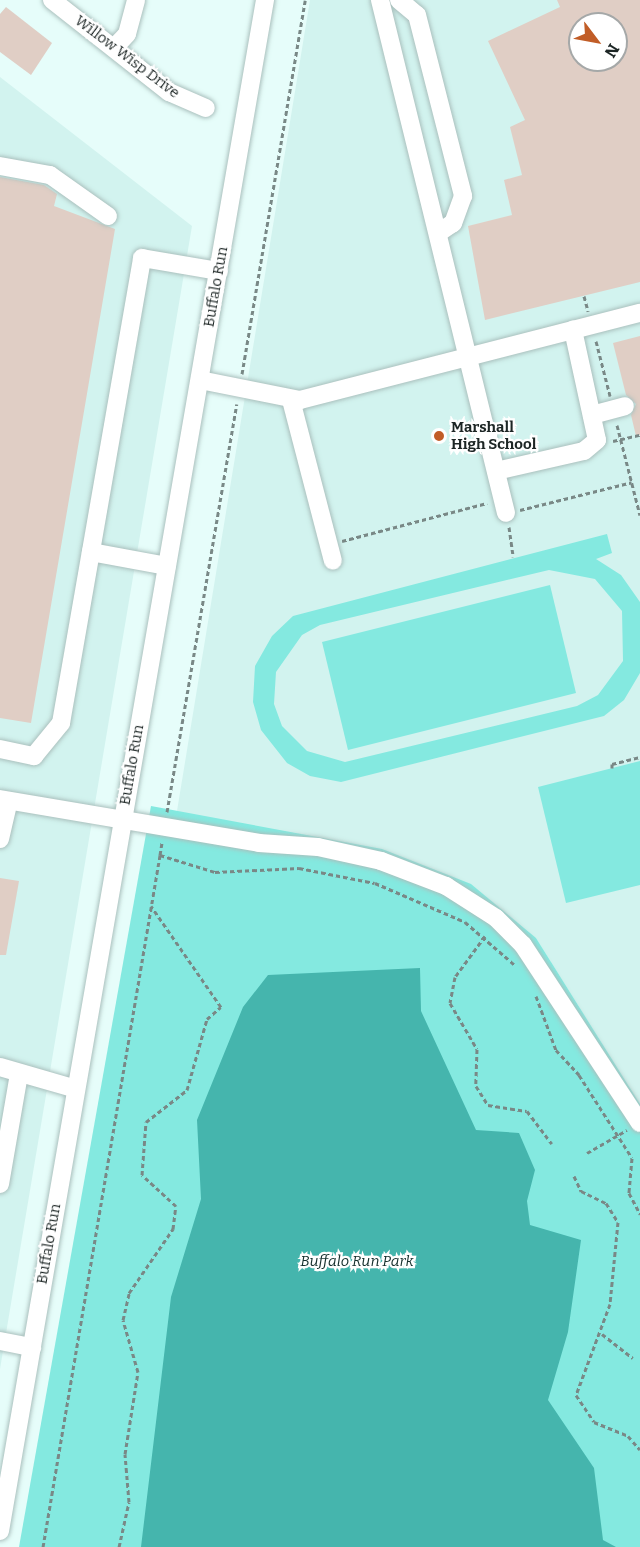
<!DOCTYPE html>
<html>
<head>
<meta charset="utf-8">
<style>
  body { margin:0 }
  #map { position:relative; width:640px; height:1547px; overflow:hidden; background:#e6fdfa; font-family:Bitter,serif }
  div>[style] { position:absolute }
  .built>* { inset:0; background:#d2f3ef }
  .green>* { inset:0; background:#84e9e0 }
  .water>* { inset:0; background:#45b5ad }
  .building>* { inset:0; background:#e0cec5 }
  .path>* { height:3px; margin-top:-1.5px; transform-origin:0; background:repeating-linear-gradient(90deg,#798886 0 4.5px,transparent 0 7.5px) }
  .roads { filter:drop-shadow(0 0 2px #aac0bd) drop-shadow(0 0 2px #aac0bd) }
  .minor>* { height:18px; margin:-9px; padding:0 9px; transform-origin:9px; border-radius:9px; background:#fff }
  .dots>* { width:16px; height:16px; translate:-50% -50%; box-sizing:border-box; border:3px solid #fff; border-radius:50% }
  span { translate:-50% -50%; white-space:nowrap; text-align:center; line-height:1.15; -webkit-text-stroke:4.5px #fff; paint-order:stroke }
  .street-label { font-size:15px; color:#1d2625 }
  .poi-label { font-size:15px; color:#1d2625; font-weight:700 }
  .left { translate:0 -50%; text-align:left }
  .park-label { font-size:15px; color:#17302e; font-style:italic }
  .north { position:absolute; left:568px; top:12px; width:60px; height:60px; box-sizing:border-box; background:#fff; border:2px solid #a5a8a8; border-radius:50%; rotate:122deg; font-size:16px; font-weight:700; line-height:24px; text-align:center; color:#1d2625 }
  .north::after { content:''; display:block; margin:auto; width:21px; height:27px; background:#c15d27; clip-path:polygon(50% 0,100% 100%,50% 72%,0 100%) }
</style>
</head>
<body>
<div id="map">
  <div class="built">
    <div style="clip-path:polygon(evenodd,310px 0,640px 0,640px 1104px,536px 938px,177px 811px,310px 0,580px 24px,616px 24px,616px 60px,580px 60px,580px 24px)"></div>
    <div style="clip-path:polygon(0 77px,192px 226px,0 1369px)"></div>
  </div>
  <div class="green">
    <div style="clip-path:polygon(evenodd,607px 534px,612px 553px,596px 559px,621px 575px,640px 602px,640px 673px,624px 700px,604px 716px,341px 782px,310px 776px,287px 763px,261px 730px,253px 702px,255px 666px,272px 636px,293px 616px,607px 534px,549px 570px,595px 579px,622px 611px,623px 661px,598px 695px,577px 706px,345px 762px,307px 751px,282px 726px,274px 704px,276px 672px,302px 635px,320px 625px,549px 570px)"></div>
    <div style="clip-path:polygon(550px 585px,576px 693px,348px 750px,322px 642px)"></div>
    <div style="clip-path:polygon(640px 761px,640px 885px,566px 903px,538px 787px)"></div>
    <div style="clip-path:polygon(151px 806px,382px 849px,471px 884px,536px 938px,640px 1104px,640px 1547px,19px 1547px)"></div>
  </div>
  <div class="water">
    <div style="clip-path:polygon(420px 968px,421px 1011px,476px 1130px,519px 1133px,535px 1170px,527px 1201px,530px 1225px,581px 1240px,568px 1332px,548px 1400px,594px 1468px,603px 1540px,616px 1547px,141px 1547px,171px 1297px,201px 1199px,197px 1120px,243px 1007px,268px 975px)"></div>
  </div>
  <div class="building">
    <div style="clip-path:polygon(evenodd,557px 0,640px 0,640px 282px,485px 320px,468px 226px,512px 215px,504px 180px,522px 175px,510px 127px,525px 120px,488px 41px,560px 7px,557px 0,580px 24px,616px 24px,616px 60px,580px 60px,580px 24px)"></div>
    <div style="clip-path:polygon(6px 7px,52px 43px,31px 75px,0 52px,0 14px)"></div>
    <div style="clip-path:polygon(0 177px,44px 185px,57px 194px,54px 206px,115px 229px,31px 723px,0 718px)"></div>
    <div style="clip-path:polygon(640px 336px,640px 435px,636px 436px,631px 415px,636px 404px,626px 395px,613px 343px)"></div>
    <div style="clip-path:polygon(0 878px,19px 881px,6px 955px,0 955px)"></div>
  </div>
  <div class="path">
    <div style="left:584px;top:296px;width:16px;rotate:75deg"></div>
    <div style="left:596px;top:341px;width:57px;rotate:75.7deg"></div>
    <div style="left:242px;top:374px;width:379px;rotate:-80.4deg"></div>
    <div style="left:617px;top:425px;width:93px;rotate:75.7deg"></div>
    <div style="left:613px;top:441px;width:28px;rotate:-13deg"></div>
    <div style="left:520px;top:510px;width:115px;rotate:-14deg"></div>
    <div style="left:509px;top:527px;width:30px;rotate:82deg"></div>
    <div style="left:342px;top:541px;width:150px;rotate:-14.7deg"></div>
    <div style="left:612px;top:768px;width:4px;rotate:-90deg"></div>
    <div style="left:612px;top:764px;width:29px;rotate:-14deg"></div>
    <div style="left:167px;top:812px;width:414px;rotate:-80.3deg"></div>
    <div style="left:160px;top:855px;width:13px;rotate:-81deg"></div>
    <div style="left:485px;top:936px;width:51px;rotate:126.2deg"></div>
    <div style="left:455px;top:977px;width:26px;rotate:101deg"></div>
    <div style="left:450px;top:1003px;width:53px;rotate:59.6deg"></div>
    <div style="left:477px;top:1049px;width:37px;rotate:92deg"></div>
    <div style="left:476px;top:1086px;width:22px;rotate:58deg"></div>
    <div style="left:488px;top:1105px;width:39px;rotate:9deg"></div>
    <div style="left:527px;top:1111px;width:41px;rotate:52.9deg"></div>
    <div style="left:536px;top:996px;width:58px;rotate:69.7deg"></div>
    <div style="left:556px;top:1050px;width:34px;rotate:47deg"></div>
    <div style="left:579px;top:1075px;width:98px;rotate:57.4deg"></div>
    <div style="left:632px;top:1158px;width:35px;rotate:95deg"></div>
    <div style="left:629px;top:1193px;width:24px;rotate:62deg"></div>
    <div style="left:587px;top:1153px;width:46px;rotate:-29.9deg"></div>
    <div style="left:574px;top:1176px;width:17px;rotate:65deg"></div>
    <div style="left:581px;top:1191px;width:28px;rotate:26deg"></div>
    <div style="left:606px;top:1203px;width:22px;rotate:58deg"></div>
    <div style="left:618px;top:1222px;width:82px;rotate:95.6deg"></div>
    <div style="left:610px;top:1304px;width:97px;rotate:110.5deg"></div>
    <div style="left:576px;top:1395px;width:32px;rotate:56deg"></div>
    <div style="left:594px;top:1422px;width:37px;rotate:22deg"></div>
    <div style="left:628px;top:1436px;width:18px;rotate:49deg"></div>
    <div style="left:602px;top:1334px;width:39px;rotate:38deg"></div>
    <div style="left:43px;top:1547px;width:702px;rotate:-80.4deg"></div>
    <div style="left:160px;top:855px;width:58px;rotate:17.2deg"></div>
    <div style="left:215px;top:872px;width:84px;rotate:-2.7deg"></div>
    <div style="left:299px;top:868px;width:77px;rotate:11.2deg"></div>
    <div style="left:375px;top:883px;width:98px;rotate:23.4deg"></div>
    <div style="left:465px;top:922px;width:67px;rotate:40.8deg"></div>
    <div style="left:119px;top:1547px;width:46px;rotate:-77.5deg"></div>
    <div style="left:129px;top:1502px;width:48px;rotate:-94.8deg"></div>
    <div style="left:125px;top:1454px;width:83px;rotate:-81deg"></div>
    <div style="left:138px;top:1372px;width:54px;rotate:-106.1deg"></div>
    <div style="left:123px;top:1320px;width:28px;rotate:-77deg"></div>
    <div style="left:129px;top:1293px;width:78px;rotate:-55.5deg"></div>
    <div style="left:173px;top:1229px;width:23px;rotate:-83deg"></div>
    <div style="left:176px;top:1206px;width:46px;rotate:-137.6deg"></div>
    <div style="left:142px;top:1175px;width:53px;rotate:-85.7deg"></div>
    <div style="left:146px;top:1122px;width:52px;rotate:-38deg"></div>
    <div style="left:187px;top:1090px;width:74px;rotate:-74.3deg"></div>
    <div style="left:207px;top:1019px;width:18px;rotate:-41deg"></div>
    <div style="left:221px;top:1007px;width:123px;rotate:-124.7deg"></div>
  </div>
  <div class="roads">
    <div class="minor">
      <div style="left:52px;top:0;width:149px;rotate:38.2deg"></div>
      <div style="left:169px;top:92px;width:40px;rotate:23.4deg"></div>
      <div style="left:380px;top:0;width:528px;rotate:76.2deg"></div>
      <div style="left:399px;top:0;width:23px;rotate:40deg"></div>
      <div style="left:417px;top:15px;width:187px;rotate:75.7deg"></div>
      <div style="left:463px;top:196px;width:29px;rotate:110deg"></div>
      <div style="left:453px;top:223px;width:18px;rotate:146deg"></div>
      <div style="left:114px;top:48px;width:19px;rotate:-47deg"></div>
      <div style="left:127px;top:34px;width:35px;rotate:-75deg"></div>
      <div style="left:0;top:166px;width:51px;rotate:10.2deg"></div>
      <div style="left:50px;top:175px;width:71px;rotate:35.3deg"></div>
      <div style="left:200px;top:380px;width:102px;rotate:11.3deg"></div>
      <div style="left:300px;top:400px;width:351px;rotate:-14.4deg"></div>
      <div style="left:291px;top:400px;width:166px;rotate:75.4deg"></div>
      <div style="left:592px;top:415px;width:34px;rotate:-15deg"></div>
      <div style="left:496px;top:471px;width:90px;rotate:-12.8deg"></div>
      <div style="left:584px;top:451px;width:17px;rotate:-40deg"></div>
      <div style="left:597px;top:440px;width:113px;rotate:-102.3deg"></div>
      <div style="left:91px;top:552px;width:77px;rotate:10.4deg"></div>
      <div style="left:0;top:749px;width:35px;rotate:12deg"></div>
      <div style="left:34px;top:756px;width:43px;rotate:-50.7deg"></div>
      <div style="left:61px;top:723px;width:472px;rotate:-80.1deg"></div>
      <div style="left:142px;top:258px;width:78px;rotate:9.6deg"></div>
      <div style="left:0;top:799px;width:263px;rotate:9.6deg"></div>
      <div style="left:259px;top:843px;width:59px;rotate:3.9deg"></div>
      <div style="left:318px;top:847px;width:65px;rotate:12.5deg"></div>
      <div style="left:381px;top:861px;width:70px;rotate:21deg"></div>
      <div style="left:446px;top:886px;width:59px;rotate:32.6deg"></div>
      <div style="left:496px;top:918px;width:38px;rotate:45deg"></div>
      <div style="left:523px;top:945px;width:213px;rotate:56.7deg"></div>
      <div style="left:0;top:839px;width:39px;rotate:-77deg"></div>
      <div style="left:0;top:1067px;width:79px;rotate:16.1deg"></div>
      <div style="left:0;top:1184px;width:112px;rotate:-80.2deg"></div>
      <div style="left:0;top:1341px;width:33px;rotate:11deg"></div>
      <div style="left:0;top:1531px;width:1554px;rotate:-80.18deg"></div>
    </div>
  </div>
  <div class="dots">
    <div style="left:439px;top:436px;background:#c15d27"></div>
  </div>
  <div class="street-label">
    <span style="left:127px;top:57px;rotate:37deg">Willow Wisp Drive</span>
    <span style="left:216px;top:287px;rotate:-80deg">Buffalo Run</span>
    <span style="left:132px;top:765px;rotate:-80deg">Buffalo Run</span>
    <span style="left:49px;top:1244px;rotate:-80deg">Buffalo Run</span>
  </div>
  <div class="poi-label">
    <span class="left" style="left:451px;top:436px">Marshall<br>High School</span>
  </div>
  <div class="park-label">
    <span style="left:357px;top:1262px">Buffalo Run Park</span>
  </div>
  <div class="north">N</div>
</div>
</body>
</html>
